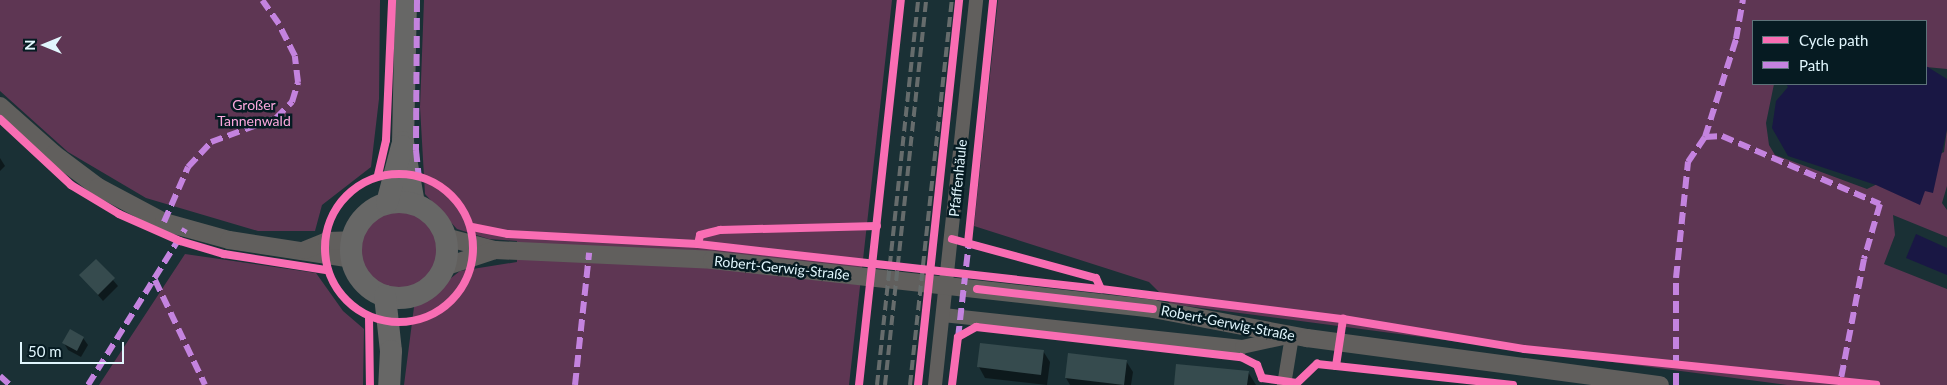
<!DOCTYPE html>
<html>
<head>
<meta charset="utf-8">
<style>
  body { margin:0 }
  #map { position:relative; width:1947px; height:385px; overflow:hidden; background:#1a3035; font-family:Lato,sans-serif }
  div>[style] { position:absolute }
  .green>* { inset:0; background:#5e3653 }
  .round { border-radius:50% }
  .water>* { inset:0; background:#191744 }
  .shadow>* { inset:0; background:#0007 }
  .building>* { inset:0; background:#364b4e }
  .minor>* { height:14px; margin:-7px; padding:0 7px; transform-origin:7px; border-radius:7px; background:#615f5d }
  .tertiary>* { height:18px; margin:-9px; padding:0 9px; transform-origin:9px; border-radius:9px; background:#615f5d }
  .primary>* { height:22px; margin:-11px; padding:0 11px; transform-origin:11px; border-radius:11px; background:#676766 }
  .primary>.ring { margin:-11px; padding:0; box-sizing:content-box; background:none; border:22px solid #676766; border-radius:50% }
  .rail>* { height:4px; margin-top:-2px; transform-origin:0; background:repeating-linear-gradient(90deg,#666c6c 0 10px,transparent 0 15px) }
  .quiet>* { height:6px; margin-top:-3px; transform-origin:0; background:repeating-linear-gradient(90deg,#c483df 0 12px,transparent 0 18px) }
  .cycleway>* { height:8px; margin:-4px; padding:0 4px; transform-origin:4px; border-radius:4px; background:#f96db3 }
  .cycleway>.ring { margin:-4px; padding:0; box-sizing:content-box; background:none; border:8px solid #f96db3; border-radius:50% }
  span { translate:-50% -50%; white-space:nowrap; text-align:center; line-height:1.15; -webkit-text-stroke:5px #061b22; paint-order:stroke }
  .park-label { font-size:14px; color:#fca8de }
  .street-label { font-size:14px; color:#e1f6fd }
  .legend { position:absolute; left:1752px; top:20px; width:175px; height:65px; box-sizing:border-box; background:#061b22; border:1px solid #5e737a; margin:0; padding:6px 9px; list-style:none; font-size:15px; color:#e1f6fd }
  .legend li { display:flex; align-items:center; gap:10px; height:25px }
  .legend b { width:25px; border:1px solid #5e737a }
  .north { position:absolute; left:20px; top:20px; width:50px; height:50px; -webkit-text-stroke:4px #061b22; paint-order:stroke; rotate:270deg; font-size:14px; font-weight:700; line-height:20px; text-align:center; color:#e1f6fd }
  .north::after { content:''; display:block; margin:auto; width:18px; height:22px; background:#e1f6fd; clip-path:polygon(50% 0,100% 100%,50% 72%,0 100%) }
  .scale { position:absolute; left:20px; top:342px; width:104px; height:22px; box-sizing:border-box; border:2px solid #e1f6fd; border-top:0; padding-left:6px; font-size:15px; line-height:18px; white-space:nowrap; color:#e1f6fd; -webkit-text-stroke:4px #061b22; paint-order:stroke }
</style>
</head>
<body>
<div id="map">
  <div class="green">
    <div style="clip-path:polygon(0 0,380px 0,379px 99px,371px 167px,322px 205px,315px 231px,258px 231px,146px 198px,68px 152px,0 91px)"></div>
    <div style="clip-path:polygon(424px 0,892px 0,849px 385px,404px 385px,414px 307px,460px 271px,517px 262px,517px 241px,489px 239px,457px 229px,425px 194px,420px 107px)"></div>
    <div style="clip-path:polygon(998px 0,1947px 0,1947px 69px,1926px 67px,1926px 21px,1753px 21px,1753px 84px,1774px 84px,1766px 123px,1769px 145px,1775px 155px,1867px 189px,1944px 152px,1947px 129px,1947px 186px,1942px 203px,1947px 210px,1947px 237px,1893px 215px,1895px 235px,1884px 264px,1947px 289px,1947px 385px,1787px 385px,1171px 304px,1149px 282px,974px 226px)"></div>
    <div class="round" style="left:359px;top:208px;width:86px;height:86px"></div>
    <div style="clip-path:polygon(185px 254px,316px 273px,343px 311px,364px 329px,363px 385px,99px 385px)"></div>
  </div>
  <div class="water">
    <div style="clip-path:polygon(1926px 66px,1947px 79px,1947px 129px,1933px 193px,1925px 191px,1920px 205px,1876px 185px,1788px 156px,1772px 128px,1776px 101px,1788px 87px,1786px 84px,1926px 84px)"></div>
    <div style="clip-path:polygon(1916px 234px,1947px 248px,1947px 275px,1906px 258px)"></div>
  </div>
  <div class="shadow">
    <div style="clip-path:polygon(0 158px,5px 166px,0 171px)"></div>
    <div style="clip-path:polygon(96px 260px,118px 286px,103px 301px,81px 275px)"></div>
    <div style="clip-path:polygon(83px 338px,88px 345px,81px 357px,68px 350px,64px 343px)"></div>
    <div style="clip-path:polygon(981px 344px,1043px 351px,1050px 362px,1047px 385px,985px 378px,979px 367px)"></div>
    <div style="clip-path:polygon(1069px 355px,1126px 361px,1133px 372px,1131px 385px,1070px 385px,1066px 378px)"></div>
    <div style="clip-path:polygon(1248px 372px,1256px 385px,1175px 385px)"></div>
  </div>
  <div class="building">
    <div style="clip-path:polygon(96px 259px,115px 278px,98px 295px,79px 275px)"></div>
    <div style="clip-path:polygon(70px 329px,84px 337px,77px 351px,62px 343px)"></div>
    <div style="clip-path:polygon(980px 343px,1044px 350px,1041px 375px,977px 367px)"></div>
    <div style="clip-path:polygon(1068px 353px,1127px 360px,1124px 385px,1065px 378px)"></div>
    <div style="clip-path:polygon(1176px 364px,1249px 371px,1247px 385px,1174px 385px)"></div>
  </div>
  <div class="minor">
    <div style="left:943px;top:315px;width:301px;rotate:6.1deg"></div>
    <div style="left:1242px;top:347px;width:51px;rotate:-12.4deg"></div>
    <div style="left:1292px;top:336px;width:50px;rotate:99.3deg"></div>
    <div style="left:935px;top:385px;width:387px;rotate:-83.9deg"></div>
  </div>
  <div class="tertiary">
    <div style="left:0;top:106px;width:72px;rotate:41.6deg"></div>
    <div style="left:54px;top:154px;width:55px;rotate:36.9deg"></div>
    <div style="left:98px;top:187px;width:75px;rotate:27.9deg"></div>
    <div style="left:164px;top:222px;width:67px;rotate:15.5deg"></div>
    <div style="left:229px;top:240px;width:124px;rotate:8.8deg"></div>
    <div style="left:445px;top:237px;width:52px;rotate:14.6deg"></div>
    <div style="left:495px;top:250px;width:217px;rotate:2.6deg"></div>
    <div style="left:712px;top:260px;width:444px;rotate:6.3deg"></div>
    <div style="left:1153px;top:309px;width:157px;rotate:10.7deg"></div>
    <div style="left:1307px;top:338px;width:356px;rotate:7.6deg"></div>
    <div style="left:305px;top:250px;width:24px;rotate:-22deg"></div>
    <div style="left:327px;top:241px;width:25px;rotate:-2deg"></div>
    <div style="left:444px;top:267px;width:54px;rotate:-18.4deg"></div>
  </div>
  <div class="primary">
    <div style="left:406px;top:0;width:142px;rotate:91.2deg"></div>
    <div style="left:403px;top:142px;width:63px;rotate:79.9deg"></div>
    <div class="ring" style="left:351px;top:202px;width:74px;height:74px"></div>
    <div style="left:387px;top:203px;width:59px;rotate:-75.3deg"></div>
    <div style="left:385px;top:296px;width:55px;rotate:83.8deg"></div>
    <div style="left:391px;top:351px;width:34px;rotate:93deg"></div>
  </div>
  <div class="rail">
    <div style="left:877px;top:385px;width:387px;rotate:-83.9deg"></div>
    <div style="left:885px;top:385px;width:387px;rotate:-83.9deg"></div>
    <div style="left:910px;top:385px;width:387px;rotate:-83.8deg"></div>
  </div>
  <div class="quiet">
    <div style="left:417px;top:0;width:150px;rotate:90.4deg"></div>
    <div style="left:416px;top:150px;width:27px;rotate:84deg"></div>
    <div style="left:1705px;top:137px;width:103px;rotate:-72.4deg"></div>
    <div style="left:1736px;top:39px;width:40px;rotate:-80deg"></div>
    <div style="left:164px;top:222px;width:60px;rotate:-66.4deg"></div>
    <div style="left:188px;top:167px;width:34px;rotate:-47deg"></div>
    <div style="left:211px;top:142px;width:69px;rotate:-20.3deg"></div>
    <div style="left:276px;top:118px;width:23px;rotate:-45deg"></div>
    <div style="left:292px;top:102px;width:21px;rotate:-73deg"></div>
    <div style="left:298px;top:82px;width:26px;rotate:-97deg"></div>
    <div style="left:295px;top:56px;width:36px;rotate:-117deg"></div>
    <div style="left:279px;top:24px;width:29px;rotate:-125deg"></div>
    <div style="left:155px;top:280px;width:116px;rotate:64.5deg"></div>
    <div style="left:958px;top:338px;width:98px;rotate:-83.5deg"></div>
    <div style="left:0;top:376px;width:13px;rotate:42deg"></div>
    <div style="left:88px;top:385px;width:184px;rotate:-58.1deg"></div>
    <div style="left:575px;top:385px;width:133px;rotate:-83.9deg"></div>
    <div style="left:1676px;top:385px;width:107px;rotate:-90deg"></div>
    <div style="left:1676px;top:278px;width:117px;rotate:-84.1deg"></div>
    <div style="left:1688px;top:162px;width:30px;rotate:-56deg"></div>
    <div style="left:1705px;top:137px;width:17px;rotate:-3deg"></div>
    <div style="left:1722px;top:136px;width:172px;rotate:23.3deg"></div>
    <div style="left:1880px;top:204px;width:57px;rotate:106.2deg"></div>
    <div style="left:1864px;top:259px;width:127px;rotate:100.9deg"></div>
  </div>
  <div class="cycleway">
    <div style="left:0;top:119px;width:97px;rotate:42.9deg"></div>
    <div style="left:71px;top:185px;width:56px;rotate:31.1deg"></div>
    <div style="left:119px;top:214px;width:67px;rotate:23.9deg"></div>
    <div style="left:180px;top:241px;width:46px;rotate:16.5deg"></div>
    <div style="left:224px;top:254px;width:103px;rotate:8.9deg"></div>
    <div class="ring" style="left:325px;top:174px;width:140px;height:140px"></div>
    <div style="left:378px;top:175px;width:36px;rotate:-77deg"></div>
    <div style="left:386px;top:140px;width:140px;rotate:-87.5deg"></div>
    <div style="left:472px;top:227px;width:37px;rotate:11deg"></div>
    <div style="left:508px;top:234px;width:190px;rotate:3deg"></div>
    <div style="left:698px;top:244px;width:406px;rotate:6.4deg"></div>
    <div style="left:1101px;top:289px;width:244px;rotate:7.1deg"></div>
    <div style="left:1343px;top:319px;width:183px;rotate:9.4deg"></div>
    <div style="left:1524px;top:349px;width:354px;rotate:5.8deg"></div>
    <div style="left:952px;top:239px;width:149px;rotate:15.2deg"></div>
    <div style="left:1096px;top:278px;width:12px;rotate:66deg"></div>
    <div style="left:968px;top:243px;width:244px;rotate:-84.1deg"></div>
    <div style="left:698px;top:244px;width:9px;rotate:-77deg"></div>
    <div style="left:700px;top:235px;width:21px;rotate:-14deg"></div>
    <div style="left:720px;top:230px;width:157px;rotate:-1.5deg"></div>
    <div style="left:977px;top:289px;width:177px;rotate:6.5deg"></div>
    <div style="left:369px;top:317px;width:68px;rotate:89.2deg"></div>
    <div style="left:1336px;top:366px;width:178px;rotate:6.1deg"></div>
    <div style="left:859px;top:385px;width:387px;rotate:-83.8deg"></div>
    <div style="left:918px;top:385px;width:387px;rotate:-83.9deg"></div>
    <div style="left:952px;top:385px;width:48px;rotate:-82.9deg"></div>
    <div style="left:958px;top:337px;width:21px;rotate:-29deg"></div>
    <div style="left:976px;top:327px;width:267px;rotate:6.5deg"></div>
    <div style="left:1241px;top:357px;width:18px;rotate:27deg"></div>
    <div style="left:1257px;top:365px;width:14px;rotate:69deg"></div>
    <div style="left:1262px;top:378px;width:35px;rotate:8deg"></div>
    <div style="left:1297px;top:383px;width:28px;rotate:-44deg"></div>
    <div style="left:1317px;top:364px;width:19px;rotate:6deg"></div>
    <div style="left:1336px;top:366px;width:48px;rotate:-81.5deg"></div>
  </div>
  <div class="park-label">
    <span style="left:254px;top:113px">Großer<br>Tannenwald</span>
  </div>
  <div class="street-label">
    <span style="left:958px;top:178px;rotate:-84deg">Pfaffenhäule</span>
    <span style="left:782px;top:268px;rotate:6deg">Robert-Gerwig-Straße</span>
    <span style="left:1228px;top:323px;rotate:11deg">Robert-Gerwig-Straße</span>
  </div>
  <ul class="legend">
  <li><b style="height:6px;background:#f96db3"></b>Cycle path</li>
  <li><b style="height:6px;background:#c483df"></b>Path</li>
  </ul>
  <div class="north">N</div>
  <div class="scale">50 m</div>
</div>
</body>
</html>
